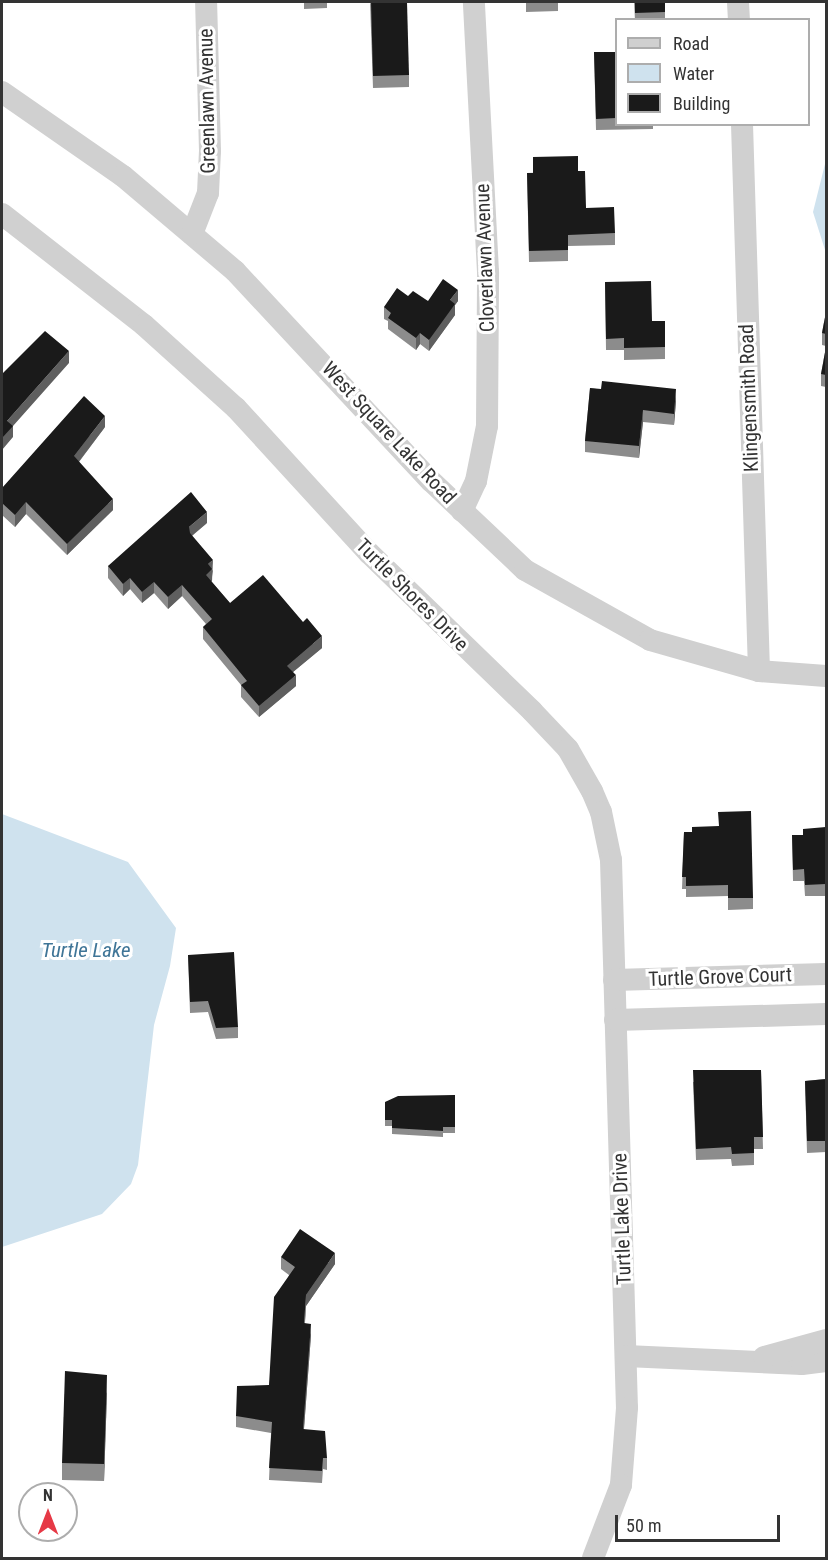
<!DOCTYPE html>
<html>
<head>
<meta charset="utf-8">
<style>
  body { margin:0 }
  #map { position:relative; width:828px; height:1560px; overflow:hidden; background:#fff; font-family:"Roboto Condensed",sans-serif }
  div>[style] { position:absolute }
  .water>* { inset:0; background:#cfe2ee }
  .minor>* { height:22px; margin:-11px; padding:0 11px; transform-origin:11px; border-radius:11px; background:#d0d0d0 }
  .wall>* { inset:0; background:#8c8c8c }
  .shaded-wall>* { inset:0; background:#5f5f5f }
  .building>* { inset:0; background:#1a1a1a }
  span { translate:-50% -50%; white-space:nowrap; text-align:center; line-height:1.15; -webkit-text-stroke:6px #fff; paint-order:stroke }
  .street-label { font-size:20px; color:#333 }
  .water-label { font-size:21px; color:#3f7597; font-style:italic }
  .frame { position:absolute; inset:0; border:3px solid #333; pointer-events:none }
  .legend { position:absolute; left:615px; top:18px; width:195px; height:108px; box-sizing:border-box; background:#fff; border:2px solid #adadad; margin:0; padding:8px 10px; list-style:none; font-size:18px; color:#333 }
  .legend li { display:flex; align-items:center; gap:12px; height:30px }
  .legend b { width:30px; border:2px solid #adadad }
  .north { position:absolute; left:18px; top:1482px; width:60px; height:60px; box-sizing:border-box; background:#fff; border:2px solid #adadad; border-radius:50%; rotate:0deg; font-size:16px; font-weight:700; line-height:24px; text-align:center; color:#333 }
  .north::after { content:''; display:block; margin:auto; width:21px; height:27px; background:#e63946; clip-path:polygon(50% 0,100% 100%,50% 72%,0 100%) }
  .scale { position:absolute; left:615px; top:1515px; width:165px; height:27px; box-sizing:border-box; border:3px solid #333; border-top:0; padding-left:8px; font-size:18px; line-height:21px; white-space:nowrap; color:#333; -webkit-text-stroke:4px #fff; paint-order:stroke }
</style>
</head>
<body>
<div id="map">
  <div class="water">
    <div style="clip-path:polygon(826px 160px,826px 253px,813px 212px)"></div>
    <div style="clip-path:polygon(2px 814px,128px 862px,176px 928px,170px 966px,154px 1025px,138px 1165px,131px 1184px,102px 1214px,2px 1247px)"></div>
  </div>
  <div class="minor">
    <div style="left:738px;top:2px;width:18px;rotate:87deg"></div>
    <div style="left:2px;top:92px;width:147px;rotate:34.8deg"></div>
    <div style="left:123px;top:176px;width:147px;rotate:40.3deg"></div>
    <div style="left:235px;top:271px;width:287px;rotate:47deg"></div>
    <div style="left:431px;top:481px;width:129px;rotate:43.4deg"></div>
    <div style="left:525px;top:570px;width:143px;rotate:29.2deg"></div>
    <div style="left:650px;top:640px;width:113px;rotate:15.9deg"></div>
    <div style="left:759px;top:671px;width:67px;rotate:4.3deg"></div>
    <div style="left:742px;top:124px;width:547px;rotate:88.22deg"></div>
    <div style="left:2px;top:214px;width:180px;rotate:38deg"></div>
    <div style="left:144px;top:325px;width:124px;rotate:42.1deg"></div>
    <div style="left:236px;top:408px;width:197px;rotate:47.5deg"></div>
    <div style="left:369px;top:553px;width:227px;rotate:44.1deg"></div>
    <div style="left:532px;top:711px;width:52px;rotate:46.5deg"></div>
    <div style="left:568px;top:749px;width:48px;rotate:60.3deg"></div>
    <div style="left:592px;top:791px;width:23px;rotate:67deg"></div>
    <div style="left:601px;top:812px;width:49px;rotate:78.2deg"></div>
    <div style="left:611px;top:860px;width:548px;rotate:88.33deg"></div>
    <div style="left:627px;top:1408px;width:77px;rotate:94.5deg"></div>
    <div style="left:621px;top:1485px;width:78px;rotate:111deg"></div>
    <div style="left:192px;top:234px;width:44px;rotate:-68.7deg"></div>
    <div style="left:208px;top:193px;width:42px;rotate:-87.3deg"></div>
    <div style="left:210px;top:151px;width:149px;rotate:-91.5deg"></div>
    <div style="left:462px;top:511px;width:33px;rotate:-65deg"></div>
    <div style="left:476px;top:481px;width:56px;rotate:-78.7deg"></div>
    <div style="left:487px;top:426px;width:154px;rotate:-89.6deg"></div>
    <div style="left:488px;top:272px;width:270px;rotate:-93deg"></div>
    <div style="left:614px;top:980px;width:212px;rotate:-1.6deg"></div>
    <div style="left:615px;top:1020px;width:211px;rotate:-1.6deg"></div>
    <div style="left:626px;top:1356px;width:176px;rotate:2.6deg"></div>
    <div style="left:802px;top:1364px;width:24px;rotate:-7deg"></div>
    <div style="left:764px;top:1357px;width:64px;rotate:-15.3deg"></div>
  </div>
  <div class="wall">
    <div style="clip-path:polygon(304px 2px,327px 2px,327px 8px,304px 9px)"></div>
    <div style="clip-path:polygon(370px 2px,409px 75px,409px 87px,373px 88px)"></div>
    <div style="clip-path:polygon(526px 2px,558px 2px,558px 11px,526px 12px)"></div>
    <div style="clip-path:polygon(634px 2px,665px 12px,665px 20px,635px 20px)"></div>
    <div style="clip-path:polygon(594px 52px,616px 52px,616px 124px,653px 124px,653px 129px,596px 130px)"></div>
    <div style="clip-path:polygon(578px 171px,586px 208px,615px 233px,615px 245px,568px 246px,568px 261px,529px 262px,527px 173px)"></div>
    <div style="clip-path:polygon(605px 282px,652px 321px,665px 321px,665px 359px,624px 360px,624px 350px,606px 350px)"></div>
    <div style="clip-path:polygon(408px 296px,428px 301px,458px 301px,455px 305px,455px 315px,429px 351px,420px 344px,416px 350px,388px 329px,388px 321px,384px 319px,384px 307px)"></div>
    <div style="clip-path:polygon(826px 312px,826px 346px,822px 345px,822px 333px)"></div>
    <div style="clip-path:polygon(826px 347px,826px 387px,821px 386px,821px 374px)"></div>
    <div style="clip-path:polygon(590px 388px,676px 401px,674px 425px,643px 422px,639px 458px,585px 452px,585px 441px)"></div>
    <div style="clip-path:polygon(105px 427px,79px 462px,113px 510px,67px 555px,26px 514px,15px 527px,2px 515px,2px 488px)"></div>
    <div style="clip-path:polygon(207px 523px,192px 536px,213px 571px,211px 581px,230px 603px,322px 648px,293px 672px,296px 686px,259px 717px,241px 697px,241px 685px,203px 639px,203px 627px,206px 624px,182px 596px,168px 609px,154px 593px,142px 603px,130px 589px,123px 596px,108px 578px,108px 566px)"></div>
    <div style="clip-path:polygon(826px 827px,826px 896px,805px 896px,804px 881px,793px 881px,792px 835px,803px 835px)"></div>
    <div style="clip-path:polygon(684px 832px,753px 898px,753px 909px,728px 910px,728px 896px,686px 897px,686px 889px,682px 889px)"></div>
    <div style="clip-path:polygon(188px 955px,238px 1027px,238px 1038px,216px 1039px,208px 1012px,190px 1013px)"></div>
    <div style="clip-path:polygon(761px 1070px,763px 1149px,754px 1149px,754px 1165px,732px 1166px,731px 1159px,696px 1160px,693px 1082px)"></div>
    <div style="clip-path:polygon(826px 1079px,826px 1152px,807px 1153px,805px 1081px)"></div>
    <div style="clip-path:polygon(455px 1095px,455px 1133px,443px 1133px,443px 1137px,392px 1134px,392px 1126px,385px 1126px,385px 1102px)"></div>
    <div style="clip-path:polygon(281px 1257px,335px 1264px,306px 1306px,305px 1323px,311px 1335px,304px 1429px,327px 1458px,327px 1470px,323px 1469px,322px 1483px,269px 1480px,271px 1433px,236px 1427px,236px 1416px,269px 1385px,289px 1275px,281px 1269px)"></div>
    <div style="clip-path:polygon(107px 1392px,104px 1481px,62px 1480px,62px 1463px)"></div>
  </div>
  <div class="shaded-wall">
    <div style="clip-path:polygon(458px 290px,458px 301px,455px 305px,455px 315px,429px 351px,429px 340px,450px 300px)"></div>
    <div style="clip-path:polygon(420px 333px,420px 344px,416px 350px,416px 338px)"></div>
    <div style="clip-path:polygon(69px 351px,69px 363px,13px 426px,13px 437px,2px 450px,2px 438px,7px 421px)"></div>
    <div style="clip-path:polygon(676px 389px,676px 401px,674px 425px,674px 414px)"></div>
    <div style="clip-path:polygon(643px 410px,643px 422px,639px 458px,639px 446px)"></div>
    <div style="clip-path:polygon(105px 416px,105px 427px,74px 468px,74px 456px)"></div>
    <div style="clip-path:polygon(113px 499px,113px 510px,67px 555px,67px 544px)"></div>
    <div style="clip-path:polygon(26px 502px,26px 514px,15px 527px,15px 515px)"></div>
    <div style="clip-path:polygon(207px 512px,207px 523px,189px 538px,189px 527px)"></div>
    <div style="clip-path:polygon(213px 560px,212px 581px,206px 586px,206px 575px,208px 564px)"></div>
    <div style="clip-path:polygon(130px 578px,130px 589px,123px 596px,123px 584px)"></div>
    <div style="clip-path:polygon(154px 582px,154px 593px,142px 603px,142px 592px)"></div>
    <div style="clip-path:polygon(182px 585px,182px 596px,168px 609px,168px 597px)"></div>
    <div style="clip-path:polygon(322px 636px,322px 648px,287px 677px,287px 666px)"></div>
    <div style="clip-path:polygon(296px 675px,296px 686px,259px 717px,259px 706px)"></div>
    <div style="clip-path:polygon(335px 1253px,335px 1264px,306px 1306px,304px 1335px,306px 1295px)"></div>
    <div style="clip-path:polygon(311px 1324px,311px 1335px,303px 1441px,303px 1429px)"></div>
    <div style="clip-path:polygon(107px 1375px,107px 1392px,104px 1481px,104px 1464px)"></div>
  </div>
  <div class="building">
    <div style="clip-path:polygon(304px 2px,327px 2px,304px 3px)"></div>
    <div style="clip-path:polygon(371px 2px,407px 2px,409px 75px,373px 76px)"></div>
    <div style="clip-path:polygon(635px 2px,665px 2px,665px 12px,635px 13px)"></div>
    <div style="clip-path:polygon(594px 52px,616px 52px,616px 118px,596px 119px)"></div>
    <div style="clip-path:polygon(578px 156px,578px 171px,585px 171px,586px 208px,614px 207px,615px 233px,568px 235px,568px 250px,529px 251px,527px 173px,533px 173px,533px 157px)"></div>
    <div style="clip-path:polygon(443px 279px,458px 290px,450px 300px,455px 304px,429px 340px,420px 333px,416px 338px,388px 318px,391px 313px,384px 307px,397px 288px,408px 296px,413px 291px,428px 301px)"></div>
    <div style="clip-path:polygon(651px 281px,652px 321px,665px 321px,665px 347px,624px 348px,624px 338px,606px 339px,605px 282px)"></div>
    <div style="clip-path:polygon(826px 312px,826px 334px,822px 333px)"></div>
    <div style="clip-path:polygon(45px 331px,69px 351px,7px 421px,13px 426px,2px 438px,2px 374px)"></div>
    <div style="clip-path:polygon(826px 347px,826px 375px,821px 374px)"></div>
    <div style="clip-path:polygon(602px 381px,676px 389px,674px 414px,643px 410px,639px 446px,585px 441px,590px 388px,601px 389px)"></div>
    <div style="clip-path:polygon(84px 396px,105px 416px,74px 456px,113px 499px,67px 544px,26px 502px,15px 515px,2px 503px,2px 488px)"></div>
    <div style="clip-path:polygon(191px 492px,207px 512px,189px 527px,190px 533px,213px 560px,208px 564px,212px 569px,206px 575px,230px 603px,263px 575px,303px 622px,307px 618px,322px 636px,287px 666px,296px 675px,259px 706px,241px 685px,247px 681px,203px 627px,212px 619px,182px 585px,168px 597px,154px 582px,142px 592px,130px 578px,123px 584px,108px 566px)"></div>
    <div style="clip-path:polygon(751px 811px,753px 898px,728px 898px,728px 885px,686px 886px,686px 877px,682px 877px,684px 832px,692px 832px,692px 827px,719px 826px,718px 812px)"></div>
    <div style="clip-path:polygon(826px 827px,826px 884px,805px 885px,804px 869px,793px 870px,792px 835px,803px 835px,803px 829px)"></div>
    <div style="clip-path:polygon(234px 952px,238px 1027px,216px 1028px,208px 1001px,190px 1002px,188px 955px)"></div>
    <div style="clip-path:polygon(693px 1070px,761px 1070px,763px 1137px,754px 1137px,754px 1153px,732px 1154px,731px 1147px,696px 1149px)"></div>
    <div style="clip-path:polygon(826px 1079px,826px 1141px,807px 1141px,805px 1081px)"></div>
    <div style="clip-path:polygon(455px 1095px,455px 1127px,443px 1127px,443px 1131px,392px 1128px,392px 1120px,385px 1120px,385px 1102px,398px 1096px)"></div>
    <div style="clip-path:polygon(300px 1229px,335px 1253px,306px 1295px,304px 1323px,311px 1324px,303px 1429px,325px 1431px,327px 1458px,323px 1458px,322px 1471px,269px 1468px,272px 1422px,236px 1416px,237px 1386px,269px 1385px,274px 1297px,295px 1267px,281px 1257px)"></div>
    <div style="clip-path:polygon(65px 1371px,107px 1375px,104px 1464px,62px 1463px)"></div>
  </div>
  <div class="street-label">
    <span style="left:207px;top:101px;rotate:-91deg">Greenlawn Avenue</span>
    <span style="left:485px;top:258px;rotate:-92deg">Cloverlawn Avenue</span>
    <span style="left:749px;top:398px;rotate:-92deg">Klingensmith Road</span>
    <span style="left:389px;top:433px;rotate:47deg">West Square Lake Road</span>
    <span style="left:412px;top:595px;rotate:45deg">Turtle Shores Drive</span>
    <span style="left:720px;top:977px;rotate:-2deg">Turtle Grove Court</span>
    <span style="left:622px;top:1219px;rotate:-92deg">Turtle Lake Drive</span>
  </div>
  <div class="water-label">
    <span style="left:86px;top:950px">Turtle Lake</span>
  </div>
  <div class="frame"></div>
  <ul class="legend">
  <li><b style="height:8px;background:#d0d0d0"></b>Road</li>
  <li><b style="height:16px;background:#cfe2ee"></b>Water</li>
  <li><b style="height:16px;background:#1a1a1a"></b>Building</li>
  </ul>
  <div class="north">N</div>
  <div class="scale">50 m</div>
</div>
</body>
</html>
